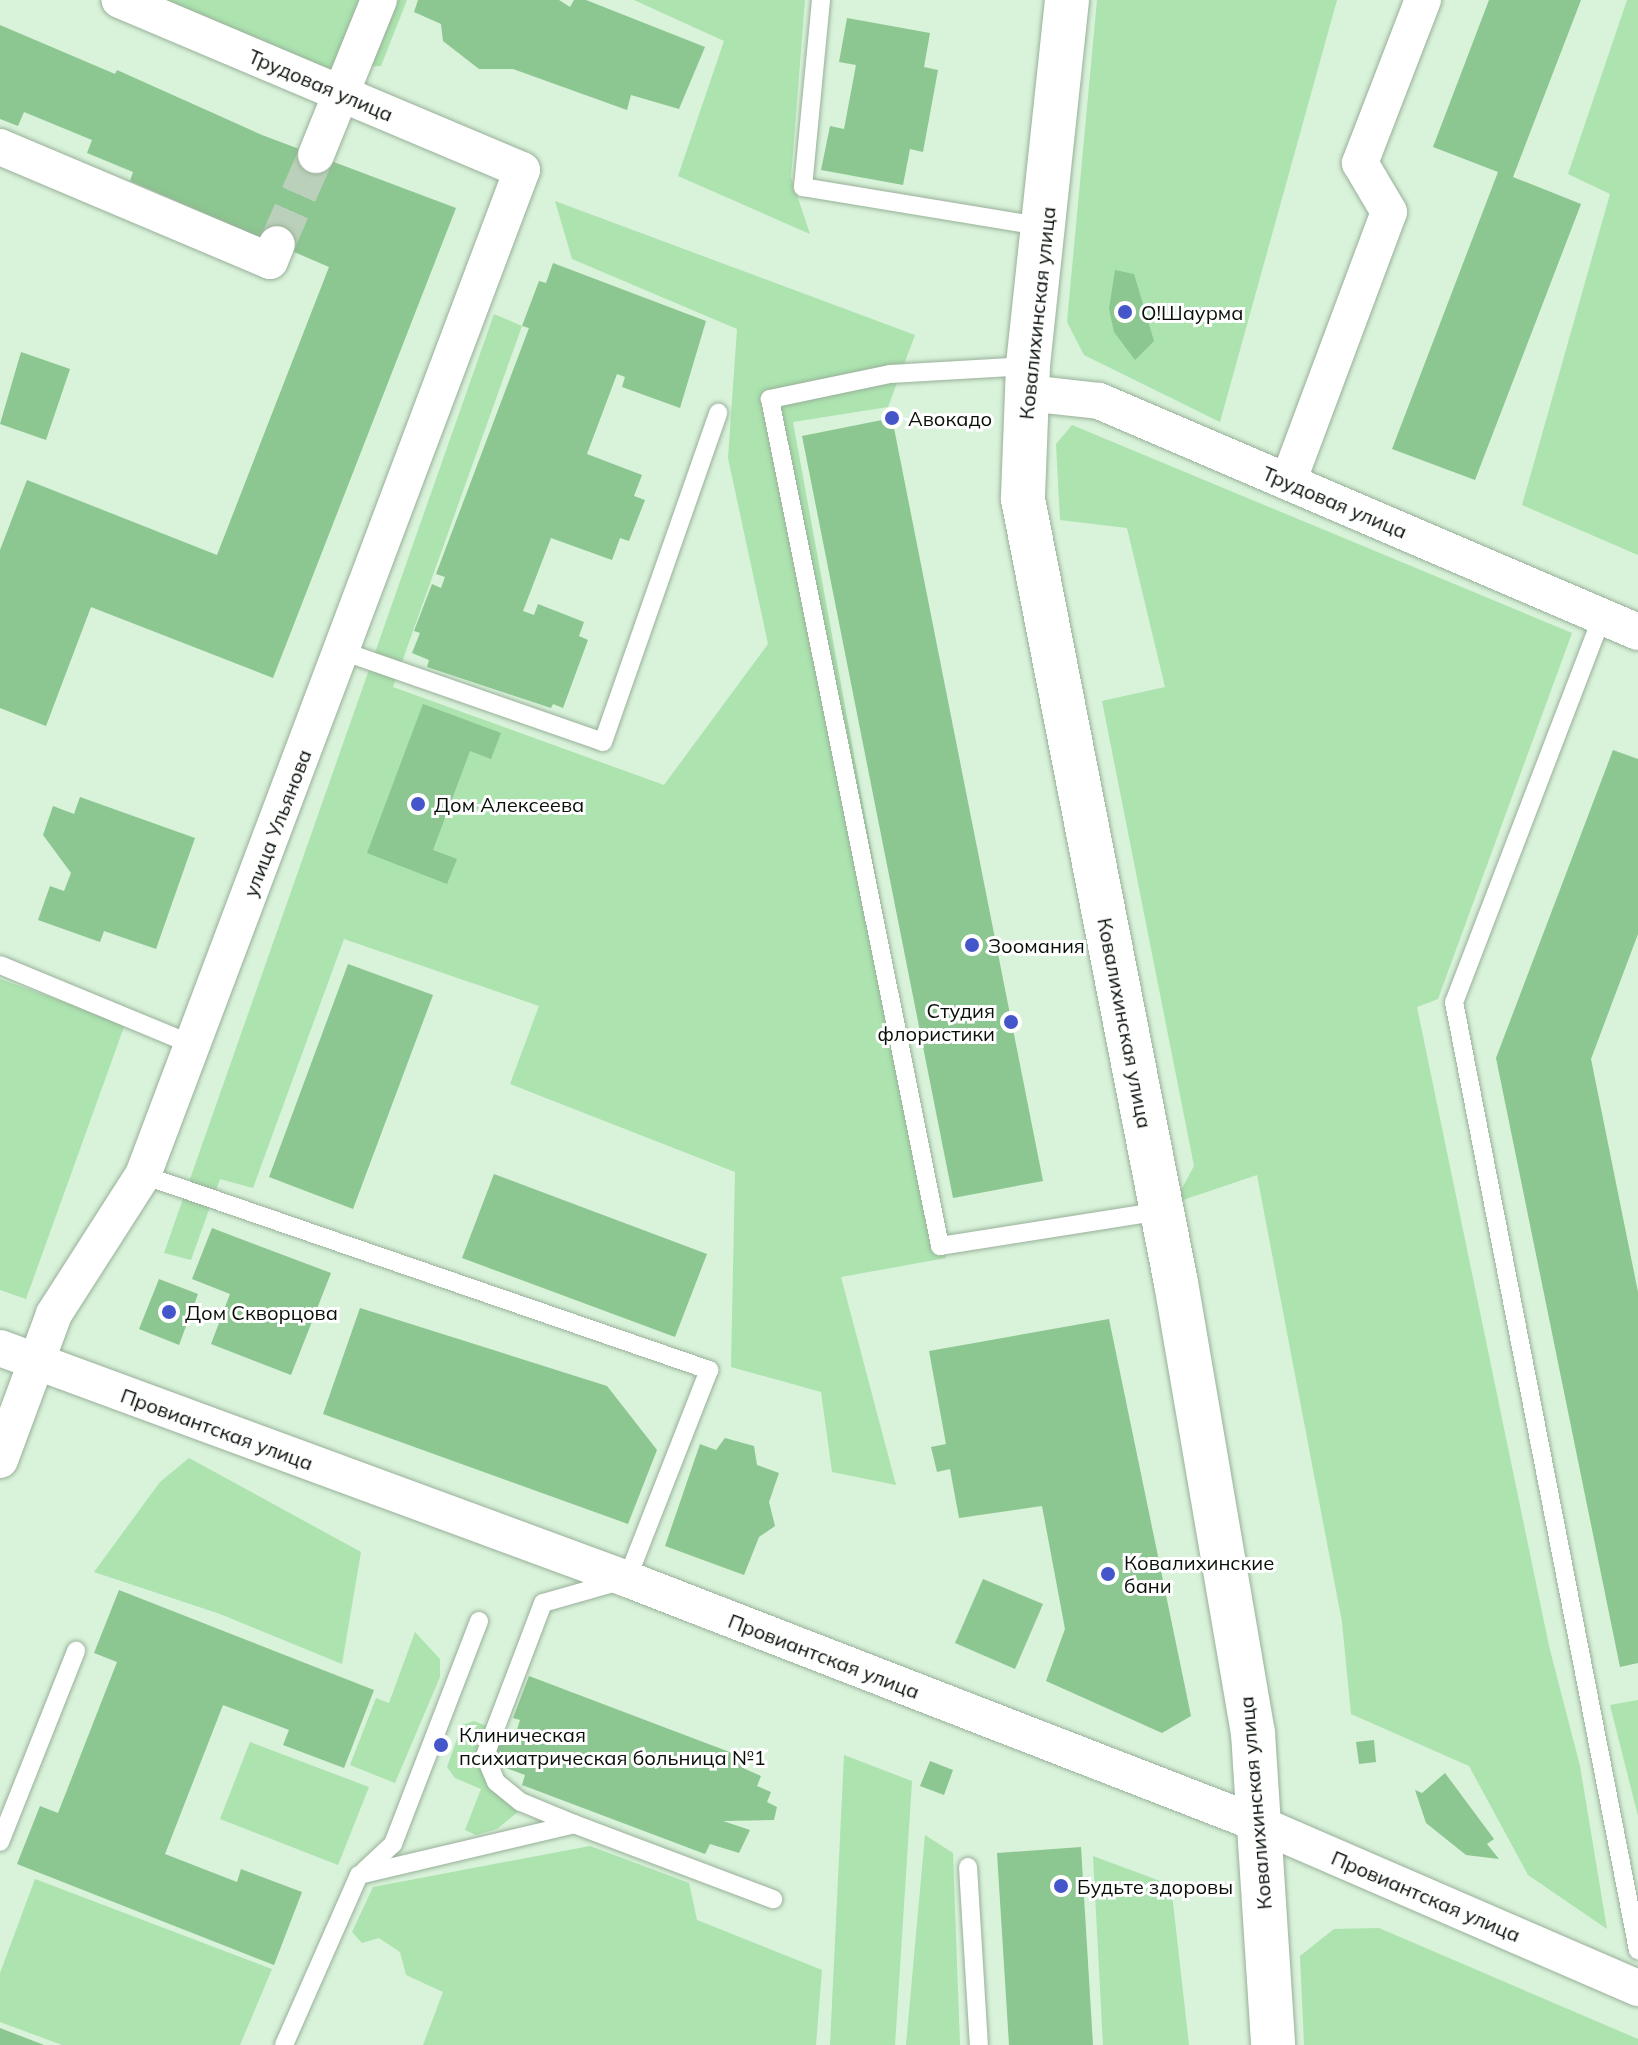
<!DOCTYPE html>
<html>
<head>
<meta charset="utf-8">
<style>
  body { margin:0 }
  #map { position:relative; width:1638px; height:2045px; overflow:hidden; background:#d9f2da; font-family:Mulish,sans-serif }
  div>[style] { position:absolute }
  .green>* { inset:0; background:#ace3af }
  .building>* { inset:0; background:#8cc690 }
  .minor-tunnel>* { height:36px; margin-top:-18px; transform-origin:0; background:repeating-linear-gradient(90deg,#bad0ba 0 36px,transparent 0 54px) }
  .roads { filter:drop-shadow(0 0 2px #98b099) drop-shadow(0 0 2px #98b099) }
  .service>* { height:18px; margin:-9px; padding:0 9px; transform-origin:9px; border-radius:9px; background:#fff }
  .minor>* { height:36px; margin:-18px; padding:0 18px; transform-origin:18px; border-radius:18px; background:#fff }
  .tertiary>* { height:44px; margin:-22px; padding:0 22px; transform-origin:22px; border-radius:22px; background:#fff }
  .dots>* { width:22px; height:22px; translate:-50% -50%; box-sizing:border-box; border:4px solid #fff; border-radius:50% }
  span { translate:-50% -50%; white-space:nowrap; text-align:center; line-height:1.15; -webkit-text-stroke:6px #fff; paint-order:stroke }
  .street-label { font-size:20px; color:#081008 }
  .poi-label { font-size:20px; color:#081008 }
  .left { translate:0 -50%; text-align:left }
  .right { translate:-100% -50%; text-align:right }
</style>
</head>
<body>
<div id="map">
  <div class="green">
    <div style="clip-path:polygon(164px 0,407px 0,381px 66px,324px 69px)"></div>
    <div style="clip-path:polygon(634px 0,805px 0,791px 177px,810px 234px,678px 176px,724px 41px)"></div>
    <div style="clip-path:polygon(1097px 0,1337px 0,1220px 422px,1084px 355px,1067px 322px)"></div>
    <div style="clip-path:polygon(1627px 0,1638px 0,1638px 555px,1522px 505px,1610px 194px,1568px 174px)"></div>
    <div style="clip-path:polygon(555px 201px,915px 335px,888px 407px,793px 422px,946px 1258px,841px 1277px,896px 1485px,832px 1472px,821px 1392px,731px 1367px,735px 1172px,510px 1084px,539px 1006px,344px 939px,253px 1188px,220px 1179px,191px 1260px,164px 1253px,494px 314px,522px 326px,393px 687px,664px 785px,768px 644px,728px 458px,737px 329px,572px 259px)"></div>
    <div style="clip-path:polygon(1072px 425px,1572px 633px,1438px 999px,1417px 1007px,1549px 1646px,1580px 1766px,1607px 1929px,1528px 1875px,1469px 1766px,1351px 1714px,1342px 1622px,1257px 1175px,1174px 1203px,1194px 1166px,1102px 701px,1165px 687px,1127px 528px,1060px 520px,1056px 444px)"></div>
    <div style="clip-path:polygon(0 979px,125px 1024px,26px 1299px,0 1290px)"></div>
    <div style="clip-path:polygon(189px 1458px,361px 1552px,342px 1664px,220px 1614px,94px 1572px,160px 1482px)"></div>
    <div style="clip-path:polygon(415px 1632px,440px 1659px,440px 1677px,395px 1783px,350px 1765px,376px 1698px,389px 1703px)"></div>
    <div style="clip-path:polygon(1638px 1700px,1638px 1816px,1610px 1705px)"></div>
    <div style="clip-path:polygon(474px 1721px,487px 1726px,476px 1756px,489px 1788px,519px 1811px,497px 1829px,476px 1835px,465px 1830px,481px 1789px,455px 1778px,447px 1767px,462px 1725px)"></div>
    <div style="clip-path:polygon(250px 1742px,369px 1787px,338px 1865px,220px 1819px)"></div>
    <div style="clip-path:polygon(844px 1755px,912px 1781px,895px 2045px,830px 2045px)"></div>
    <div style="clip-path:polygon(925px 1835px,953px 1853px,960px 2045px,906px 2045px)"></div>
    <div style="clip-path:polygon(590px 1846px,689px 1883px,697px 1920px,822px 1970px,816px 2045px,423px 2045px,443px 1992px,406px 1975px,400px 1952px,379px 1938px,362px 1943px,352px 1932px,373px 1887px)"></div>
    <div style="clip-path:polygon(1093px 1856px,1171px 1885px,1189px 2045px,1103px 2045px)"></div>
    <div style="clip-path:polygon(35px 1879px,272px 1969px,240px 2045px,62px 2045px,0 2022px,0 1973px)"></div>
    <div style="clip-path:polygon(1379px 1928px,1638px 2039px,1638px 2045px,1304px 2045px,1300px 1956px,1334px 1929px)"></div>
  </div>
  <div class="building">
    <div style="clip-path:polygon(418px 0,559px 0,570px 7px,574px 0,586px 0,705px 47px,679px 109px,631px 95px,627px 110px,513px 69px,479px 69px,443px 41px,441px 24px,414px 12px)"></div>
    <div style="clip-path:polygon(1489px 0,1581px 0,1513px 177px,1581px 204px,1475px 480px,1392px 449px,1498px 172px,1433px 147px)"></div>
    <div style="clip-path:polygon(847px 18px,930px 33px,924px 67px,938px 70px,923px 152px,910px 149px,903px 185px,821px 170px,830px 126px,844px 129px,856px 65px,839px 62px)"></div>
    <div style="clip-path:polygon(0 25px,115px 74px,117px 70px,262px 135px,456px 208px,273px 678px,91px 607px,46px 726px,0 708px,0 550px,27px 480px,217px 555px,329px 267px,130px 181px,133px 172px,87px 153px,92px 140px,24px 112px,18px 126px,0 119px)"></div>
    <div style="clip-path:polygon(553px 263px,706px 321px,680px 408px,622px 387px,625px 377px,617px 374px,587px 454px,642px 475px,634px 496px,645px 500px,629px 541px,620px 538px,612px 560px,551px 538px,523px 611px,534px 615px,538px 604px,584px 622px,579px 636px,588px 640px,563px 708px,553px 704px,551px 708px,427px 667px,429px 660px,412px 653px,420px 633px,414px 631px,432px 584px,441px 588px,445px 577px,436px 574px,529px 328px,522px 326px,539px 281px,546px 283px)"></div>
    <div style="clip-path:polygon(1115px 270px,1134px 274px,1154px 341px,1135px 360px,1114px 332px,1109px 309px)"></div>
    <div style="clip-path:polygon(21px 352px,70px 369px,46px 440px,0 424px)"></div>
    <div style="clip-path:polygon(892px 418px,1043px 1181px,953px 1198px,802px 436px)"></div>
    <div style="clip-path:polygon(423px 704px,501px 733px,491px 759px,470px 751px,433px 850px,457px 859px,447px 884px,367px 853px)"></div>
    <div style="clip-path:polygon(1613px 750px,1638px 759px,1638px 934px,1591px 1059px,1638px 1292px,1638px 1663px,1620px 1667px,1496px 1058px)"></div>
    <div style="clip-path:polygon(80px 797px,195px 838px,156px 949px,104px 931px,100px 942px,38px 920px,50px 886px,64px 891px,71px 873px,43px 835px,53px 806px,74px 814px)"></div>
    <div style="clip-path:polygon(348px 964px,433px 995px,353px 1209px,269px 1177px)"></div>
    <div style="clip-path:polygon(494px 1174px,707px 1254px,675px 1337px,462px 1258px)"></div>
    <div style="clip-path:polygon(212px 1228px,331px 1273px,291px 1375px,211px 1344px,230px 1294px,192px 1279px)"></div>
    <div style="clip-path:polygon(159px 1279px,198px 1294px,179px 1345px,139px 1329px)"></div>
    <div style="clip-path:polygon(360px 1308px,607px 1386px,657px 1450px,628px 1524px,323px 1414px)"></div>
    <div style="clip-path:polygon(1109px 1319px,1191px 1716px,1162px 1733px,1046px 1681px,1065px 1629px,1042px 1506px,959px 1518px,950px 1469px,937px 1472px,931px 1447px,946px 1444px,929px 1351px)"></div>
    <div style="clip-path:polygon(725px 1438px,754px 1446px,757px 1465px,779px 1473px,769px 1502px,775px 1526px,759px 1537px,744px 1575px,665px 1546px,700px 1444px,716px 1450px)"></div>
    <div style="clip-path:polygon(983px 1579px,1043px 1604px,1015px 1669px,955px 1643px)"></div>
    <div style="clip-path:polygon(119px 1590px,374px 1690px,344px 1768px,283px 1745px,289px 1730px,223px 1705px,165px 1854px,237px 1882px,241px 1869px,302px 1892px,274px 1965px,17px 1864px,40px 1806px,58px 1813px,117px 1662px,94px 1653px)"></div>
    <div style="clip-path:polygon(529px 1676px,748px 1759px,743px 1768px,761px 1776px,757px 1786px,771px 1792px,767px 1802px,777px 1807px,774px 1820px,723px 1821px,750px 1830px,739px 1853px,710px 1844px,705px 1854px,522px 1785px,525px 1775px,490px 1762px,498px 1740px,512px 1745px,520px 1720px,513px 1718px)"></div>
    <div style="clip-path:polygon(1374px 1740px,1376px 1762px,1359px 1764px,1356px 1742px)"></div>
    <div style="clip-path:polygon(930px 1761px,953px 1770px,944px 1795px,920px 1786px)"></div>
    <div style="clip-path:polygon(1445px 1773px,1494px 1839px,1487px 1844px,1499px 1859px,1466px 1855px,1426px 1823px,1415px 1790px,1422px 1793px)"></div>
    <div style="clip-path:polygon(1081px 1847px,1093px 2045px,1009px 2045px,997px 1853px)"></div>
    <div style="clip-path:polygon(0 2028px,44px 2045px,0 2045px)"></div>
  </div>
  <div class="minor-tunnel">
    <div style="left:277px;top:244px;width:97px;rotate:-66.3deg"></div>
  </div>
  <div class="roads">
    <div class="service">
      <div style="left:821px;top:0;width:188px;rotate:95.5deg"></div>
      <div style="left:803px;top:187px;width:245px;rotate:9.4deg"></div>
      <div style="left:1028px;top:366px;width:138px;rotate:176.7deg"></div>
      <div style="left:890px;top:374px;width:123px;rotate:168.2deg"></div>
      <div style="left:770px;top:399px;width:864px;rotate:78.65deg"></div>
      <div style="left:940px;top:1246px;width:224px;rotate:-9deg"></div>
      <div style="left:1602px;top:617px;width:412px;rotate:111deg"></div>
      <div style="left:1454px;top:1002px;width:966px;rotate:79.02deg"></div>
      <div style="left:342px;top:651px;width:276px;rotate:19.2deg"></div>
      <div style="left:603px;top:742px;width:349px;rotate:-70.7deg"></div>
      <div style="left:0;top:965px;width:209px;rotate:22.5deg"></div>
      <div style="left:143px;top:1175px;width:599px;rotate:19.01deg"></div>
      <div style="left:709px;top:1370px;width:225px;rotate:111.4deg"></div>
      <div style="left:627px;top:1579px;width:87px;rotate:164.1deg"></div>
      <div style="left:543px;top:1603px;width:164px;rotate:110.8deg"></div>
      <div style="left:485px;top:1756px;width:28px;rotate:67deg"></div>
      <div style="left:496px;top:1782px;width:32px;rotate:39deg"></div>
      <div style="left:521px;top:1802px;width:57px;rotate:22.5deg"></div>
      <div style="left:0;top:1842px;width:206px;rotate:-68.3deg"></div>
      <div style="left:968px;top:1867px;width:178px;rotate:86.5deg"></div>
      <div style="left:364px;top:1871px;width:40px;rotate:-43deg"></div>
      <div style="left:393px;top:1844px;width:239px;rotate:-68.9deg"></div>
      <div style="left:284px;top:2045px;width:186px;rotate:-66.2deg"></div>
      <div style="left:359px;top:1875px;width:221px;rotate:-13.3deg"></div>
      <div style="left:574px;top:1824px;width:213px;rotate:20.7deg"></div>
    </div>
    <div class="minor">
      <div style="left:0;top:147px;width:293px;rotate:22.9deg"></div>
      <div style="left:270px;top:261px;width:18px;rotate:-68deg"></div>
      <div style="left:316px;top:155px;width:167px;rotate:-67.9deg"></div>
      <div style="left:1027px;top:393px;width:72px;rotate:6.3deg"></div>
      <div style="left:1099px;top:401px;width:586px;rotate:23.2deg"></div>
      <div style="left:1288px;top:482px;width:288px;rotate:-69.5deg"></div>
      <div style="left:1389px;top:212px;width:57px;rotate:-120.6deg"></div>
      <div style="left:1360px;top:163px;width:175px;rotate:-68.9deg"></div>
      <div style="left:0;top:1348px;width:668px;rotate:20.22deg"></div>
      <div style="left:627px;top:1579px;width:678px;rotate:21.19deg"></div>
      <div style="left:1259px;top:1824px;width:413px;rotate:23.4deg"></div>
      <div style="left:0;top:1460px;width:156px;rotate:-69.7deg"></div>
      <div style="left:54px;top:1314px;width:165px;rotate:-57.4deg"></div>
      <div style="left:143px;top:1175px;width:1074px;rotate:-69.34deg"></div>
      <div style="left:522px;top:170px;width:437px;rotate:-157.1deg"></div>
    </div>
    <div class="tertiary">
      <div style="left:1067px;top:0;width:368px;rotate:96.1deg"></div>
      <div style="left:1028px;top:366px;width:133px;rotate:92.2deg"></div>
      <div style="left:1023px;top:499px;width:799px;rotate:78.96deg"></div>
      <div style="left:1176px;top:1283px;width:457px;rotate:80.3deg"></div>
      <div style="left:1253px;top:1733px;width:313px;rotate:86.3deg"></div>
    </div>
  </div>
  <div class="dots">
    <div style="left:1125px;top:312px;background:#4555ca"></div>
    <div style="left:892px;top:418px;background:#4555ca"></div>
    <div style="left:418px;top:804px;background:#4555ca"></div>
    <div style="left:972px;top:945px;background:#4555ca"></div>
    <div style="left:1011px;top:1022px;background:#4555ca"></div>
    <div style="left:169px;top:1312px;background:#4555ca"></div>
    <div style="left:1108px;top:1574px;background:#4555ca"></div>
    <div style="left:441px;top:1745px;background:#4555ca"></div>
    <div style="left:1061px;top:1886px;background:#4555ca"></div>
  </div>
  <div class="street-label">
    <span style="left:321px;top:85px;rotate:23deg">Трудовая улица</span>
    <span style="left:1037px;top:313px;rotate:-84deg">Ковалихинская улица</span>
    <span style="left:1335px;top:502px;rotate:23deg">Трудовая улица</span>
    <span style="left:277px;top:823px;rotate:-69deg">улица Ульянова</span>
    <span style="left:1125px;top:1023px;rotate:79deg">Ковалихинская улица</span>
    <span style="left:217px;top:1429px;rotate:20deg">Провиантская улица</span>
    <span style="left:824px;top:1656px;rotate:21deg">Провиантская улица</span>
    <span style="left:1255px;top:1803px;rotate:-95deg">Ковалихинская улица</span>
    <span style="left:1426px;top:1896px;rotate:23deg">Провиантская улица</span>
  </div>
  <div class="poi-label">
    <span class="left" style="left:1141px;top:312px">О!Шаурма</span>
    <span class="left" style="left:908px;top:418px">Авокадо</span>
    <span class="left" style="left:434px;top:804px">Дом Алексеева</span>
    <span class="left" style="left:988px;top:945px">Зоомания</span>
    <span class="right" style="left:995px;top:1022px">Студия<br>флористики</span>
    <span class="left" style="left:185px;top:1312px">Дом Скворцова</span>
    <span class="left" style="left:1124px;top:1574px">Ковалихинские<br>бани</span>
    <span class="left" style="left:459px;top:1746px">Клиническая<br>психиатрическая больница №1</span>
    <span class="left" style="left:1077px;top:1886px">Будьте здоровы</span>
  </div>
</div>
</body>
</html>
